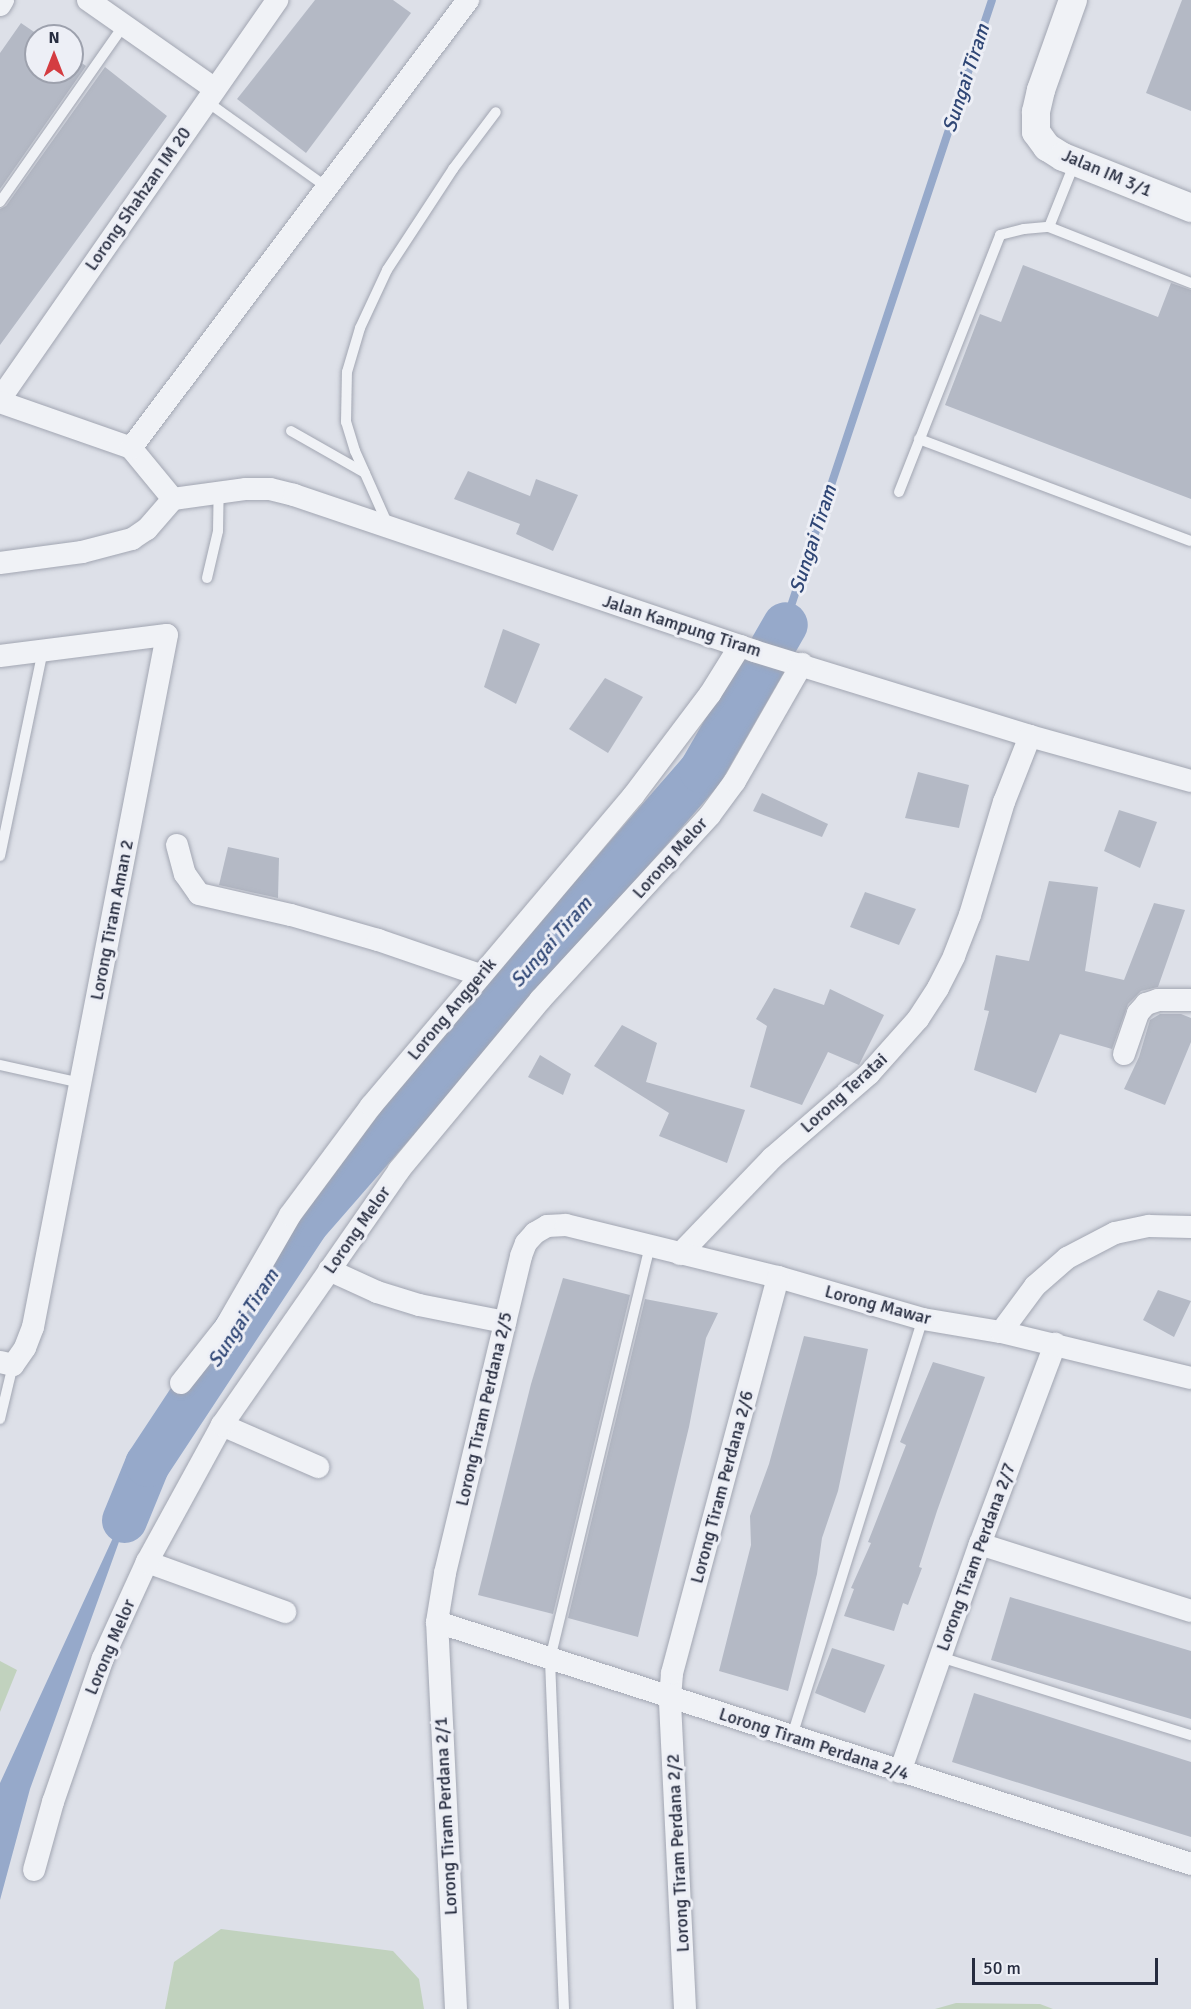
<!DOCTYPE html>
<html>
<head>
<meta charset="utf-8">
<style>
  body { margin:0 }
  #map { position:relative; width:1191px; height:2009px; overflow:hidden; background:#dde0e8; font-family:Signika,sans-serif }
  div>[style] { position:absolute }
  .green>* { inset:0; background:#c1d2be }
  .water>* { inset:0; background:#96a9ca }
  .stream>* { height:8px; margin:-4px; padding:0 4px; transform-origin:4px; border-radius:4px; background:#96a9ca }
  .river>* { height:45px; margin:-22.5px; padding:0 22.5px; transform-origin:22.5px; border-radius:22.5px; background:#96a9ca }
  .building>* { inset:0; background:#b4b9c5 }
  .roads { filter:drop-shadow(0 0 2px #a2a6b2) drop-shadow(0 0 2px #a2a6b2) }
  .service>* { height:10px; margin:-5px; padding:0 5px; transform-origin:5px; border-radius:5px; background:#f0f2f6 }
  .minor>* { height:22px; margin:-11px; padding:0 11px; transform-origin:11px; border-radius:11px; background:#f0f2f6 }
  .tertiary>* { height:28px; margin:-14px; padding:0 14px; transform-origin:14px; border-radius:14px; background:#f0f2f6 }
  span { translate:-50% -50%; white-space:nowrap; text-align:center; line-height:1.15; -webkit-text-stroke:6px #edeff6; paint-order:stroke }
  .street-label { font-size:18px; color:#262c3f }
  .water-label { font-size:20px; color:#2f4675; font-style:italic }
  .north { position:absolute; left:24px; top:24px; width:60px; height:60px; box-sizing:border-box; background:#edeff6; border:2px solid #9da1ad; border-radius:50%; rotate:0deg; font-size:16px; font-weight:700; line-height:24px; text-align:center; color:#262c3f }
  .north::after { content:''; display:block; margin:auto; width:21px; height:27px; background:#d43c41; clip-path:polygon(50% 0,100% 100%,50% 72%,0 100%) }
  .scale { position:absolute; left:972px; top:1958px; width:186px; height:27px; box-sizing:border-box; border:3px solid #262c3f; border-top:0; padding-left:8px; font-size:18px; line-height:21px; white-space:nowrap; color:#262c3f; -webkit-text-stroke:4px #edeff6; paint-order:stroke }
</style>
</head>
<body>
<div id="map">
  <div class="green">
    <div style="clip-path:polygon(0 1661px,17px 1670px,0 1712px)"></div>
    <div style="clip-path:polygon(221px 1929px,393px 1951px,419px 1979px,424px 2009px,165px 2009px,174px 1962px)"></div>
    <div style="clip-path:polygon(956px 2003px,1040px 2004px,1053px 2009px,935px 2009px)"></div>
  </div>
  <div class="water">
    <div style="clip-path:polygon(147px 1464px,30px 1789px,0 1900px,0 1783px)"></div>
  </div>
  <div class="stream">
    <div style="left:785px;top:624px;width:657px;rotate:-71.65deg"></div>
  </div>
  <div class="river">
    <div style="left:124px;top:1520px;width:61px;rotate:-67.7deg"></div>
    <div style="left:147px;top:1464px;width:287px;rotate:-56.6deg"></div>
    <div style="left:305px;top:1224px;width:602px;rotate:-48.9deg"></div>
    <div style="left:701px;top:770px;width:168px;rotate:-60.1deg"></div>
  </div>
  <div class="building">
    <div style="clip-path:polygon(315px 0,393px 0,411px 13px,306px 153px,237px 99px)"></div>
    <div style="clip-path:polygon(1182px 0,1191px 0,1191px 111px,1146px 93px)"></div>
    <div style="clip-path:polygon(21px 23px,40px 36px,36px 36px,36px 72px,72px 72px,72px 56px,86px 66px,0 189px,0 53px)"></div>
    <div style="clip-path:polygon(105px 67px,167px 116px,0 345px,0 209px,6px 206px)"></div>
    <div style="clip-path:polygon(1023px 265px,1158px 317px,1171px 283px,1191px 290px,1191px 499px,945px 405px,980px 314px,1001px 322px)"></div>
    <div style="clip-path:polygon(468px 471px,530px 496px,536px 479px,578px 495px,553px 551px,516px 534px,520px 524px,454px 499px)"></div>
    <div style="clip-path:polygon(503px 629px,540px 644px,516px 704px,484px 687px)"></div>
    <div style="clip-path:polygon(605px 678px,643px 697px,608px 753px,569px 729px)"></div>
    <div style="clip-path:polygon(918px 772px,969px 785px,959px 828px,905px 818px)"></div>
    <div style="clip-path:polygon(762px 793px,828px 824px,822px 837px,753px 811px)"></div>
    <div style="clip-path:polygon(1119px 810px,1157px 822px,1140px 868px,1104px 851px)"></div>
    <div style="clip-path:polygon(228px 847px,279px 858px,278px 898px,219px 885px)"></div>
    <div style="clip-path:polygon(1049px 881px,1098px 887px,1085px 971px,1124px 980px,1154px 903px,1185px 910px,1158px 987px,1141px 991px,1128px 1004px,1112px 1049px,1060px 1034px,1036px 1093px,974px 1070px,989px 1011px,984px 1010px,996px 955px,1029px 961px)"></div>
    <div style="clip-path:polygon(865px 892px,916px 909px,899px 945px,850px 927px)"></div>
    <div style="clip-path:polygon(774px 988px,824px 1005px,830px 989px,884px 1015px,859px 1065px,828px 1052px,802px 1105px,750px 1087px,767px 1026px,756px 1019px)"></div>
    <div style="clip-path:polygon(1160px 1014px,1181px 1014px,1191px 1018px,1191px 1042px,1165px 1105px,1124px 1089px,1139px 1057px,1150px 1020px)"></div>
    <div style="clip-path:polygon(622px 1025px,657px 1043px,646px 1082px,745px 1110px,727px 1163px,659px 1136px,669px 1113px,594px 1066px)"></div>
    <div style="clip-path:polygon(540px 1055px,571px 1074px,563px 1095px,528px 1077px)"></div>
    <div style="clip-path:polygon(563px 1278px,630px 1295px,553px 1614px,478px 1595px,531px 1384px)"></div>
    <div style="clip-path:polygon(1158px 1290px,1191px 1301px,1174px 1337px,1143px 1320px)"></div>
    <div style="clip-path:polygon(645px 1299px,718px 1313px,706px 1338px,689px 1427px,638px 1637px,568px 1618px)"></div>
    <div style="clip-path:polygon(804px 1336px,868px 1349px,838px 1491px,822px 1538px,817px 1574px,788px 1691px,719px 1671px,751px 1545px,750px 1516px,769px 1464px)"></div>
    <div style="clip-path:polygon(933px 1362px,985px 1377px,937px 1511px,919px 1567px,922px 1568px,908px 1605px,903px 1603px,894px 1631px,844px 1616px,854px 1589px,851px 1588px,871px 1543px,868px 1542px,906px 1445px,900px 1442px)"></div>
    <div style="clip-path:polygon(1010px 1597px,1191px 1651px,1191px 1719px,991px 1660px)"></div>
    <div style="clip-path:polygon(832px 1648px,885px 1665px,865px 1713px,815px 1693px)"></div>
    <div style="clip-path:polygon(974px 1693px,1191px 1762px,1191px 1837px,952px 1762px)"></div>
  </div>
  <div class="roads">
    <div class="service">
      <div style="left:206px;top:101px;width:150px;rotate:35.5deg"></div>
      <div style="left:1075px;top:162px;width:70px;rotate:111.8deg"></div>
      <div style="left:1049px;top:227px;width:153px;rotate:21.5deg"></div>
      <div style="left:0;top:202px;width:216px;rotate:-55deg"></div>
      <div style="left:291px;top:431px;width:85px;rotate:29.6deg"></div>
      <div style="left:919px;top:439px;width:290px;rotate:20.6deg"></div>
      <div style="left:899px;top:492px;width:276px;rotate:-68.5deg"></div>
      <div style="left:1000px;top:235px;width:25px;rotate:-14deg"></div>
      <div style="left:1024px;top:229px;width:25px;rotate:-5deg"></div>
      <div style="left:388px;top:525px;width:81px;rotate:-114deg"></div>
      <div style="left:355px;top:451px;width:30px;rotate:-107deg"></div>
      <div style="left:346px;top:422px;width:50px;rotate:-88.9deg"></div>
      <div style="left:347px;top:372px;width:46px;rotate:-73.5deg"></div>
      <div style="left:360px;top:328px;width:64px;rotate:-65deg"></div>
      <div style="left:387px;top:270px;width:121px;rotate:-56.8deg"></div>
      <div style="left:453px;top:169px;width:71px;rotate:-53deg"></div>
      <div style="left:207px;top:578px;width:48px;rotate:-76.8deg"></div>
      <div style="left:218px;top:531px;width:39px;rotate:-89deg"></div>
      <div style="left:0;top:856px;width:209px;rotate:-78.2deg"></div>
      <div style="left:0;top:1065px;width:83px;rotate:12.5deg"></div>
      <div style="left:0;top:1419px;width:56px;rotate:-76.5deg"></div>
      <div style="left:940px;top:1657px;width:263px;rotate:17.3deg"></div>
      <div style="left:792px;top:1736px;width:437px;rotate:-72.6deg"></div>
      <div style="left:564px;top:2009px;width:350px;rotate:-92.3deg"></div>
      <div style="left:550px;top:1659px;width:426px;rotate:-76.4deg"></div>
    </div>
    <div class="minor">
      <div style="left:88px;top:0;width:155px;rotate:35deg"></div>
      <div style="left:0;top:5px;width:6px;rotate:-59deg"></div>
      <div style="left:0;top:399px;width:486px;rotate:-55.2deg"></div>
      <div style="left:0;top:402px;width:139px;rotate:19.3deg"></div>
      <div style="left:131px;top:448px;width:66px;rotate:50.5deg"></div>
      <div style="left:131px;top:448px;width:561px;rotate:-53.05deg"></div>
      <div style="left:173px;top:499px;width:74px;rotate:-7.8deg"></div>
      <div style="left:246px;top:489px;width:24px"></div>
      <div style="left:270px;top:489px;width:25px;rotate:14deg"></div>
      <div style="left:294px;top:495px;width:486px;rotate:18.7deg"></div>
      <div style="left:754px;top:651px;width:289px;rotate:17.1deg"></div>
      <div style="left:1030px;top:736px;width:167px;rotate:15.6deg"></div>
      <div style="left:0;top:563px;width:83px;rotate:-7.6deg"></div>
      <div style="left:82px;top:552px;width:52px;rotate:-14.6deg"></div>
      <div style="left:132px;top:539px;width:18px;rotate:-34deg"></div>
      <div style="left:147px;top:529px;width:40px;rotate:-49deg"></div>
      <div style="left:0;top:656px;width:168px;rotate:-7.2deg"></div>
      <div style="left:167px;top:635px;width:705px;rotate:100.96deg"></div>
      <div style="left:33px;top:1327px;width:22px;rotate:111deg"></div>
      <div style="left:25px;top:1348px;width:21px;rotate:125deg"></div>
      <div style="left:13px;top:1365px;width:13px;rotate:-167deg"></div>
      <div style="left:177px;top:845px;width:30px;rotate:75deg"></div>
      <div style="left:185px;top:874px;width:24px;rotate:55deg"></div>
      <div style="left:199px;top:894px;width:94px;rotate:12.9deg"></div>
      <div style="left:291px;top:915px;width:91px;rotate:16deg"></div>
      <div style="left:378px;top:940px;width:108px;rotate:18.9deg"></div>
      <div style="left:1124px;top:1054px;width:43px;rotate:-71.1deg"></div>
      <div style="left:1138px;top:1013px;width:12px;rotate:-48deg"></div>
      <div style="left:1146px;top:1004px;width:13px;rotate:-18deg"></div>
      <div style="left:1158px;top:1000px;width:33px"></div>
      <div style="left:680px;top:1254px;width:133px;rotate:-46.2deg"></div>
      <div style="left:772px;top:1158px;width:128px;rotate:-40.9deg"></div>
      <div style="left:869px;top:1074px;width:74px;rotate:-48.3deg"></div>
      <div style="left:918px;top:1019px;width:37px;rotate:-57deg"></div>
      <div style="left:938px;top:988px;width:36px;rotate:-63deg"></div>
      <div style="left:954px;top:956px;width:44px;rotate:-68.7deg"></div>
      <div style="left:970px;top:915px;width:118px;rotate:-73.3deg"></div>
      <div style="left:1004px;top:802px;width:71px;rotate:-68.5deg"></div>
      <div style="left:329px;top:1270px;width:53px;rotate:24.6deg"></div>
      <div style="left:377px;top:1292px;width:44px;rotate:17.2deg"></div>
      <div style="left:419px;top:1305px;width:88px;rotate:11.2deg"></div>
      <div style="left:1001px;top:1332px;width:57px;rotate:-53.5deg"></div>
      <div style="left:1035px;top:1286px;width:43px;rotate:-41.2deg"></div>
      <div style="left:1067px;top:1258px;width:54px;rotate:-27.5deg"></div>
      <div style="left:1115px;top:1233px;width:35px;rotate:-12deg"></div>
      <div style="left:1149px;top:1226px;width:42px;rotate:1.4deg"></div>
      <div style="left:181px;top:1383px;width:73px;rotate:-51.7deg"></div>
      <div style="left:226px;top:1326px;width:128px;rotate:-60deg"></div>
      <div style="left:290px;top:1215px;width:136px;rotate:-53.4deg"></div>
      <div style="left:371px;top:1106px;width:406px;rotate:-49.8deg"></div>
      <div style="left:633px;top:796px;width:128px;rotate:-53deg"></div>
      <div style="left:710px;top:694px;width:57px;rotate:-58deg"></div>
      <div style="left:222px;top:1425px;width:105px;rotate:23.6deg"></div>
      <div style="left:980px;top:1544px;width:221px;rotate:17.6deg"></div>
      <div style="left:147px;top:1562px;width:147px;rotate:19.9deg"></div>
      <div style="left:437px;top:1622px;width:792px;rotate:17.79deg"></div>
      <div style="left:900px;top:1772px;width:242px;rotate:-70.7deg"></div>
      <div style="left:980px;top:1544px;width:214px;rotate:-69.4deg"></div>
      <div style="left:34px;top:1870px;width:71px;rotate:-74.4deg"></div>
      <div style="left:53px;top:1802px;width:152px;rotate:-70.9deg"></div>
      <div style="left:103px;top:1658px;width:106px;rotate:-65.4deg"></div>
      <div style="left:147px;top:1562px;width:156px;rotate:-61.3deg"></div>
      <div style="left:222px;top:1425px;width:310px;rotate:-55.2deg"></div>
      <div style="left:399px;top:1170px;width:221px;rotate:-50.3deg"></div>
      <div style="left:540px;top:1000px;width:251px;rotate:-47.4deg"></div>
      <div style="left:710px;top:815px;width:42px;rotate:-53.7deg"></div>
      <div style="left:735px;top:781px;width:135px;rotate:-60.2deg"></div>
      <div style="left:456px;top:2009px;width:387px;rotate:-92.8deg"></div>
      <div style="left:437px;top:1622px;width:50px;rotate:-80.7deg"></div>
      <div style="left:445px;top:1573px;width:326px;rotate:-76.5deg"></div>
      <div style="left:521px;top:1256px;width:14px;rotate:-69deg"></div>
      <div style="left:526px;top:1243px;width:13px;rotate:-48deg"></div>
      <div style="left:535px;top:1233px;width:14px;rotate:-30deg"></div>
      <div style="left:547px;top:1226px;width:19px;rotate:-3deg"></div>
      <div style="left:566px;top:1225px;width:218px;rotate:13.8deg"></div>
      <div style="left:778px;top:1277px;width:151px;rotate:16.2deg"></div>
      <div style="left:923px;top:1319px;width:79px;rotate:9.5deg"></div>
      <div style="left:1001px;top:1332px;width:195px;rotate:13.6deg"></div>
      <div style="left:685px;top:2009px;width:312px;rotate:-92.8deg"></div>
      <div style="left:670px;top:1697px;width:24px;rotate:-85deg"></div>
      <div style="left:672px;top:1673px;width:410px;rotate:-75deg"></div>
    </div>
    <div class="tertiary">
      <div style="left:1073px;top:0;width:96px;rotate:109.6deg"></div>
      <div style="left:1041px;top:90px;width:23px;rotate:103deg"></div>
      <div style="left:1036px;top:112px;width:20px;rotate:90deg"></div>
      <div style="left:1036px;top:132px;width:19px;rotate:54deg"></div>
      <div style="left:1047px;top:147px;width:19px;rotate:32deg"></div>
      <div style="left:1063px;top:157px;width:138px;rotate:21.7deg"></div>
    </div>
  </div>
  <div class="street-label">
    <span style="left:1107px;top:173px;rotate:23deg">Jalan IM 3/1</span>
    <span style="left:138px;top:199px;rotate:-55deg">Lorong Shahzan IM 20</span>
    <span style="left:682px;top:626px;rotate:18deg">Jalan Kampung Tiram</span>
    <span style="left:670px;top:858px;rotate:-48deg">Lorong Melor</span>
    <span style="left:112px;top:920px;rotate:-79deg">Lorong Tiram Aman 2</span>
    <span style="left:452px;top:1009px;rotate:-50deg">Lorong Anggerik</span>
    <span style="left:844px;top:1093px;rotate:-42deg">Lorong Teratai</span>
    <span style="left:357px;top:1230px;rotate:-55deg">Lorong Melor</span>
    <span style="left:878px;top:1305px;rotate:15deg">Lorong Mawar</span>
    <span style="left:484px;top:1409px;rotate:-77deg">Lorong Tiram Perdana 2/5</span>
    <span style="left:722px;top:1487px;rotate:-75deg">Lorong Tiram Perdana 2/6</span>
    <span style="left:976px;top:1557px;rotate:-70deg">Lorong Tiram Perdana 2/7</span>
    <span style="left:110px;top:1647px;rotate:-67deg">Lorong Melor</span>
    <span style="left:814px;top:1744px;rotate:18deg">Lorong Tiram Perdana 2/4</span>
    <span style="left:446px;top:1816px;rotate:-93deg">Lorong Tiram Perdana 2/1</span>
    <span style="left:678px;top:1853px;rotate:-93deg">Lorong Tiram Perdana 2/2</span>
  </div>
  <div class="water-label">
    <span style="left:966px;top:78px;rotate:-72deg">Sungai Tiram</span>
    <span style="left:813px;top:539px;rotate:-72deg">Sungai Tiram</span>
    <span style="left:551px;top:942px;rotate:-49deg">Sungai Tiram</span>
    <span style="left:243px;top:1318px;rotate:-57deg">Sungai Tiram</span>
  </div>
  <div class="north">N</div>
  <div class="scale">50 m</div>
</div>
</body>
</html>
